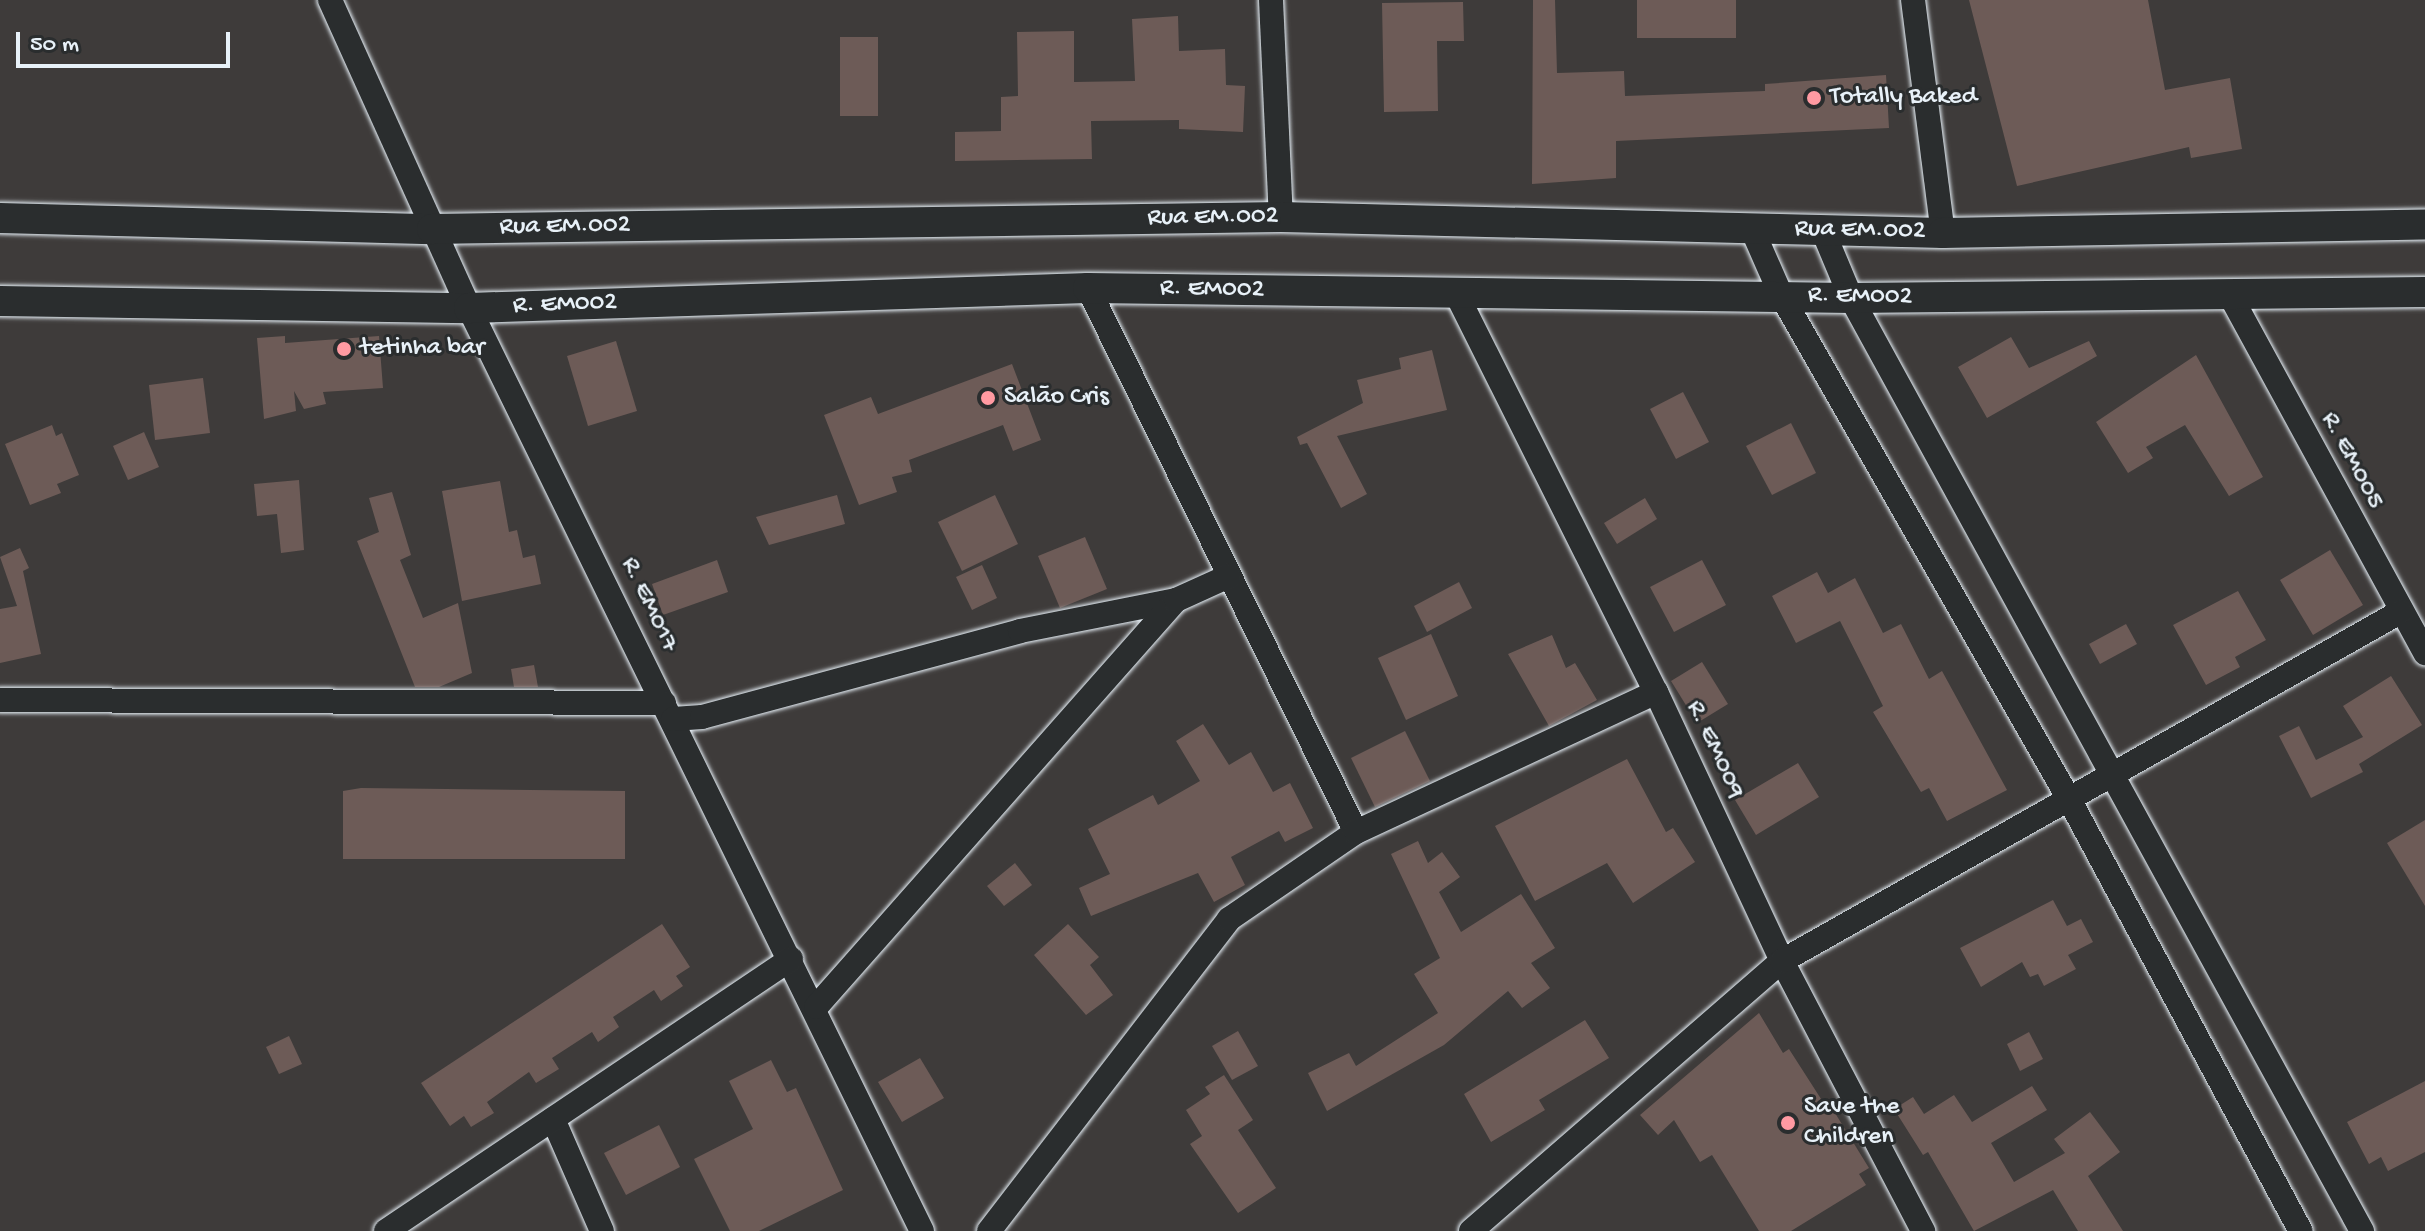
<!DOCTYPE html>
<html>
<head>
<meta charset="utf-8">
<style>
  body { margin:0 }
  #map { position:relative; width:2425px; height:1231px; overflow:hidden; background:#3e3b3a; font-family:"Gochi Hand",sans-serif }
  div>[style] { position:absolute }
  .building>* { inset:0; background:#6d5b57 }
  .roads { filter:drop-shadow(0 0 2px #e8f1f8) drop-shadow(0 0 2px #e8f1f8) }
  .minor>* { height:24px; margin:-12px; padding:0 12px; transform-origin:12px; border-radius:12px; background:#2a2d2e }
  .tertiary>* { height:30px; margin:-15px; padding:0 15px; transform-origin:15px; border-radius:15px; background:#2a2d2e }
  .dots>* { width:22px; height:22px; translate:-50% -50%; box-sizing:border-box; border:4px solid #2a2d2e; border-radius:50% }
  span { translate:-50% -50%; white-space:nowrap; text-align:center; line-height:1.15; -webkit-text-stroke:6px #2a2d2e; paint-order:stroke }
  .poi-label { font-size:26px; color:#e8f1f8 }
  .left { translate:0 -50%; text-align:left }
  .street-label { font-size:26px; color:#e8f1f8 }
  .scale { position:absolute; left:16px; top:32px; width:214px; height:36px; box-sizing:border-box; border:4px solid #e8f1f8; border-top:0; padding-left:10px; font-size:24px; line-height:28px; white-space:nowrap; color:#e8f1f8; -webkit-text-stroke:6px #2a2d2e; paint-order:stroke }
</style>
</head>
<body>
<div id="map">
  <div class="building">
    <div style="clip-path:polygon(1533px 0,1555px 0,1557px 73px,1624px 71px,1625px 96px,1765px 91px,1765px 84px,1886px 75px,1889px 128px,1616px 141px,1616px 178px,1532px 184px)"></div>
    <div style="clip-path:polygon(1637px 0,1736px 0,1736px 38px,1637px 38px)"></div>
    <div style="clip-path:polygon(1969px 0,2148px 0,2165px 90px,2230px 78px,2242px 149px,2191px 158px,2189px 147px,2017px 186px)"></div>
    <div style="clip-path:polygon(1463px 2px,1464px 41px,1437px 41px,1438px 111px,1384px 112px,1382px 3px)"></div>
    <div style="clip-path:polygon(1178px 16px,1179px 51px,1225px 49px,1226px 85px,1245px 86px,1243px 132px,1179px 129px,1179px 120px,1091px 121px,1092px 159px,955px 161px,955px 132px,1001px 131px,1001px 97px,1018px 96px,1017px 32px,1074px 31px,1074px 82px,1135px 81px,1132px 19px)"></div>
    <div style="clip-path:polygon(840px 37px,878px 37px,878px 116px,840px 116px)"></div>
    <div style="clip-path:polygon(285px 336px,285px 343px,379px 336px,383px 388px,323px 392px,326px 404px,304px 409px,294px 391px,296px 411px,264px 419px,257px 338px)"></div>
    <div style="clip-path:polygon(2011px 337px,2029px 368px,2089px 341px,2097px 356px,1987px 418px,1958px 367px)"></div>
    <div style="clip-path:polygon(616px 341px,637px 411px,588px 426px,567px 356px)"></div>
    <div style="clip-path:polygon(1432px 350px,1447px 410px,1337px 436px,1367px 494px,1341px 508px,1307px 443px,1300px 445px,1297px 437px,1363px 403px,1357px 380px,1401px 369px,1399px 358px)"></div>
    <div style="clip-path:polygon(2196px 355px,2263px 477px,2229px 496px,2185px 425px,2146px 447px,2153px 458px,2128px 473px,2096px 422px)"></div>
    <div style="clip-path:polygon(1012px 364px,1041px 440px,1013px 451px,1003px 425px,909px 460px,912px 472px,892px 477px,897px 492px,859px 505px,824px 415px,871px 397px,878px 414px)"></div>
    <div style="clip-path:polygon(203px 378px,210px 433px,155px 440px,149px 385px)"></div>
    <div style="clip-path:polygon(1683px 392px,1709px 442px,1676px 459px,1650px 409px)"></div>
    <div style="clip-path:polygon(1791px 423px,1816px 473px,1772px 495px,1746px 446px)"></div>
    <div style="clip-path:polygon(52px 425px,56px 436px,62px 433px,79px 475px,57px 484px,61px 493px,30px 505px,5px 444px)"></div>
    <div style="clip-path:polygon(144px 432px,159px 467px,128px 480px,113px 446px)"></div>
    <div style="clip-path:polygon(299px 480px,304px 550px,281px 553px,277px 514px,257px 516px,254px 484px)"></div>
    <div style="clip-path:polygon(500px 481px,509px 532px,517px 530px,523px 558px,535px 555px,541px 584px,462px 601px,442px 491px)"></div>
    <div style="clip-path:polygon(392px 492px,411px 555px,400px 560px,423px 618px,458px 603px,472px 673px,439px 687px,415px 687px,357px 541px,379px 532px,369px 498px)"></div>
    <div style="clip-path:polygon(837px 495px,845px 524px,769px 545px,756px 517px)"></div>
    <div style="clip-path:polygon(995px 495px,1018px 544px,962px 571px,938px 522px)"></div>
    <div style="clip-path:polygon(1645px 498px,1657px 519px,1617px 544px,1604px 523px)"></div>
    <div style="clip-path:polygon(1085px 537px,1107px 589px,1060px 608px,1038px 556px)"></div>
    <div style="clip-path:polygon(20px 548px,29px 568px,23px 571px,41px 654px,0 663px,0 609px,17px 606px,0 557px)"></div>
    <div style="clip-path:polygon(2330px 550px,2363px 605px,2313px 635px,2280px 580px)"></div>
    <div style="clip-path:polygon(717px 560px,728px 592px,663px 615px,652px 584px)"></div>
    <div style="clip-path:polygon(1702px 560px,1726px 605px,1674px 632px,1650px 587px)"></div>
    <div style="clip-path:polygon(982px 565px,997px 598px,972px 610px,956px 577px)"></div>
    <div style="clip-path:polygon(1817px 572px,1828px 593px,1855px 578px,1883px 633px,1901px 624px,1929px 679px,1942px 671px,2007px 790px,1947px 821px,1929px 788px,1921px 792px,1873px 712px,1883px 706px,1840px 621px,1796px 643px,1772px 596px)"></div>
    <div style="clip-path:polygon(1459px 582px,1472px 608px,1427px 632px,1414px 606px)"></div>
    <div style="clip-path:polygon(2238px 591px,2266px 640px,2235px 657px,2240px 667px,2206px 685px,2173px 625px)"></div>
    <div style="clip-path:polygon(2126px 624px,2137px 644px,2100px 664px,2089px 644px)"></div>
    <div style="clip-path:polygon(1431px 634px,1458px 696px,1406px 720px,1378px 658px)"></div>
    <div style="clip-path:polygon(1552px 635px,1566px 668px,1575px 663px,1597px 700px,1549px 726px,1508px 654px)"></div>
    <div style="clip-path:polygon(1702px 662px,1728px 704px,1697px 723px,1671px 681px)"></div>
    <div style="clip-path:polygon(534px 665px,538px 687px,514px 687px,511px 669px)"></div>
    <div style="clip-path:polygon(2391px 676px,2422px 725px,2359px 764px,2363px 772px,2311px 798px,2279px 736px,2299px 726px,2316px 760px,2363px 737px,2343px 706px)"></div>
    <div style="clip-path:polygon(1203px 724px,1229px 765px,1251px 752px,1273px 792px,1290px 783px,1313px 828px,1285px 842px,1279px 831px,1231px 857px,1245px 885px,1214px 902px,1198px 873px,1091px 916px,1079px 888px,1110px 874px,1088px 829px,1153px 795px,1158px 805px,1200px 781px,1176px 741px)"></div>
    <div style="clip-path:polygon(1405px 731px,1430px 781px,1375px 807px,1351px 758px)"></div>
    <div style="clip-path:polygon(1627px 759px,1666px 832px,1673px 828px,1695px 862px,1633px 903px,1607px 863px,1535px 901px,1495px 826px)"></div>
    <div style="clip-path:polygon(1798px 763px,1819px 797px,1756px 835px,1735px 800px)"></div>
    <div style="clip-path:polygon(361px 788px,625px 791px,625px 859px,343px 859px,343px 791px)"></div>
    <div style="clip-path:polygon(2425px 820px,2425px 906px,2387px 843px)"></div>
    <div style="clip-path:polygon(1418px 841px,1428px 863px,1442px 852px,1460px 877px,1439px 892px,1461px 932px,1521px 894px,1555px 948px,1531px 963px,1550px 988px,1522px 1008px,1508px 991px,1444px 1045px,1327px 1111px,1308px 1073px,1349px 1053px,1356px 1066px,1438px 1013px,1414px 974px,1440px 958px,1391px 854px)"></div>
    <div style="clip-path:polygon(1015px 863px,1032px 885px,1004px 906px,987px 886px)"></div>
    <div style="clip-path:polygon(2053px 900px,2067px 926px,2081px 919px,2093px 942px,2068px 955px,2076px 969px,2044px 986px,2038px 974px,2030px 977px,2022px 962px,1981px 987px,1960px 948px)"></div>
    <div style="clip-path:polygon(662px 924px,690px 967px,676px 976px,683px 986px,661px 1001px,654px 990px,613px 1017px,619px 1027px,598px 1042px,592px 1032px,552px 1058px,559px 1069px,536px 1083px,529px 1072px,487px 1102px,494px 1113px,471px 1127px,464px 1116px,450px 1126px,421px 1083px)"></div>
    <div style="clip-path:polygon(1068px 924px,1099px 957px,1090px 965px,1113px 995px,1086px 1015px,1034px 955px)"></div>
    <div style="clip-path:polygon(1759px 1013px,1783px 1053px,1789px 1049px,1823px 1102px,1827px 1100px,1869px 1168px,1859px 1174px,1866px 1185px,1791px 1231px,1759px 1231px,1712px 1155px,1700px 1162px,1674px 1120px,1658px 1135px,1640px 1115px)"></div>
    <div style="clip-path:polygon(1585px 1020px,1609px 1058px,1539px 1100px,1545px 1110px,1491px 1142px,1464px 1094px)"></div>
    <div style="clip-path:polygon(1238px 1031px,1258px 1066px,1232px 1080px,1212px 1046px)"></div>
    <div style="clip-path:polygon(2029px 1032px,2043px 1059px,2020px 1071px,2007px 1044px)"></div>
    <div style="clip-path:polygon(289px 1036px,302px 1064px,279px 1074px,266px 1047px)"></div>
    <div style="clip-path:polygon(920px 1058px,944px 1098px,902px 1122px,878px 1082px)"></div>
    <div style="clip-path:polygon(771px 1060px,787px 1092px,796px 1088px,843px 1190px,759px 1231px,730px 1231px,694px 1159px,753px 1129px,729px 1081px)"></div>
    <div style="clip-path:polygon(1224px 1075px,1253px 1120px,1238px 1130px,1276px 1188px,1238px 1213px,1190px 1144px,1202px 1136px,1186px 1110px,1210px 1094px,1205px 1087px)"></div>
    <div style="clip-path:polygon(2425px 1081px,2425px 1152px,2388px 1171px,2381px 1157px,2369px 1164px,2347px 1122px)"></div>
    <div style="clip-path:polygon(2032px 1086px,2047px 1110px,1991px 1143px,2014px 1182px,2065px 1153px,2054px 1139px,2090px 1112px,2120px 1152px,2088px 1176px,2123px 1231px,2078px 1231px,2053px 1190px,1974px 1231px,1928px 1152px,1923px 1155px,1894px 1109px,1913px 1097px,1924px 1114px,1954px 1095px,1972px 1122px)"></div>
    <div style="clip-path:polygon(659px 1125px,680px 1167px,626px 1195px,604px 1153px)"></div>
  </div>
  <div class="roads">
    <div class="minor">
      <div style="left:330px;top:0;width:338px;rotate:65.7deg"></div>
      <div style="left:469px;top:308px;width:1028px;rotate:63.86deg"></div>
      <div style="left:1271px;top:0;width:217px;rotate:87.4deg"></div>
      <div style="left:1913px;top:0;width:235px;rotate:82.7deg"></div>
      <div style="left:1752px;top:229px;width:72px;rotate:66.3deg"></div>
      <div style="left:1781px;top:295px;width:580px;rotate:60.26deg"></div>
      <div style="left:2069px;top:799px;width:490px;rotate:61.8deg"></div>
      <div style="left:1823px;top:231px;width:73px;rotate:67.3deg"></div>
      <div style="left:1851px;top:298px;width:1064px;rotate:61.29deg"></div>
      <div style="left:1088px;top:288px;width:606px;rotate:63.77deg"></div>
      <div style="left:1456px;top:293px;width:446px;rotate:63.4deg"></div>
      <div style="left:1656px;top:692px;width:297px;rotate:64.9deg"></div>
      <div style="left:1782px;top:961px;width:305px;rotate:62.4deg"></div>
      <div style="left:2230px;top:295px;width:408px;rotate:61.4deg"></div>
      <div style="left:0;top:700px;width:664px;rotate:0.26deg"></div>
      <div style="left:673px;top:719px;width:29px;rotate:-4deg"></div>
      <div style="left:702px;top:717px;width:329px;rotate:-15.1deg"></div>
      <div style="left:1020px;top:631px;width:159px;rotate:-11.2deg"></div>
      <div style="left:816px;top:1007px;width:543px;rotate:-48.51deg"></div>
      <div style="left:1176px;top:600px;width:58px;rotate:-24.4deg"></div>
      <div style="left:553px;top:1119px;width:122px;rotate:66.4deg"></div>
      <div style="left:386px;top:1231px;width:488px;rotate:-33.9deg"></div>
      <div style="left:989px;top:1231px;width:394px;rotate:-52.4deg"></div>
      <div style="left:1229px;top:919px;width:154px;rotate:-34.4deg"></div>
      <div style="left:1356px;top:832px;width:331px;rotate:-25deg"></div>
      <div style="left:1471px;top:1231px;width:412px;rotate:-41deg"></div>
      <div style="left:1782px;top:961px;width:710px;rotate:-29.45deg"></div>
    </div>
    <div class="tertiary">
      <div style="left:0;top:218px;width:432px;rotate:1.5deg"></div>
      <div style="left:432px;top:229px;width:849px;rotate:-0.81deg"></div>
      <div style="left:1281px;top:217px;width:662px;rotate:1.38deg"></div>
      <div style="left:1943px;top:233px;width:482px;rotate:-1deg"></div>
      <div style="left:0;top:301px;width:469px;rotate:0.9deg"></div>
      <div style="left:469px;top:308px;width:619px;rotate:-1.85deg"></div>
      <div style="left:1088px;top:288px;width:763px;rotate:0.75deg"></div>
      <div style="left:1851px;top:298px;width:574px;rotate:-0.6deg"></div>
    </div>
  </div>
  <div class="dots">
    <div style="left:1814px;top:98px;background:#ff9aa2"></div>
    <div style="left:344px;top:349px;background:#ff9aa2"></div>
    <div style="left:988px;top:398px;background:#ff9aa2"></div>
    <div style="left:1788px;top:1123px;background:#ff9aa2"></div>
  </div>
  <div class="poi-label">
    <span class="left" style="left:1830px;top:98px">Totally Baked</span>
    <span class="left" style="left:360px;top:349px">tetinha bar</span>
    <span class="left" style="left:1004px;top:398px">Salão Cris</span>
    <span class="left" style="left:1804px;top:1123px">Save the<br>Children</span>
  </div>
  <div class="street-label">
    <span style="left:1213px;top:218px;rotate:-1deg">Rua EM.002</span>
    <span style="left:565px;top:227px;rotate:-1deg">Rua EM.002</span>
    <span style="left:1860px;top:231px;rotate:1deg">Rua EM.002</span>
    <span style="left:1212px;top:290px;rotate:1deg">R. EM002</span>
    <span style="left:1860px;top:297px;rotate:1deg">R. EM002</span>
    <span style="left:565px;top:305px;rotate:-2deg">R. EM002</span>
    <span style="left:2351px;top:461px;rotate:62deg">R. EM005</span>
    <span style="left:648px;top:605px;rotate:65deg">R. EM017</span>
    <span style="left:1714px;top:750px;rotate:65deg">R. EM009</span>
  </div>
  <div class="scale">50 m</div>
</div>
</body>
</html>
